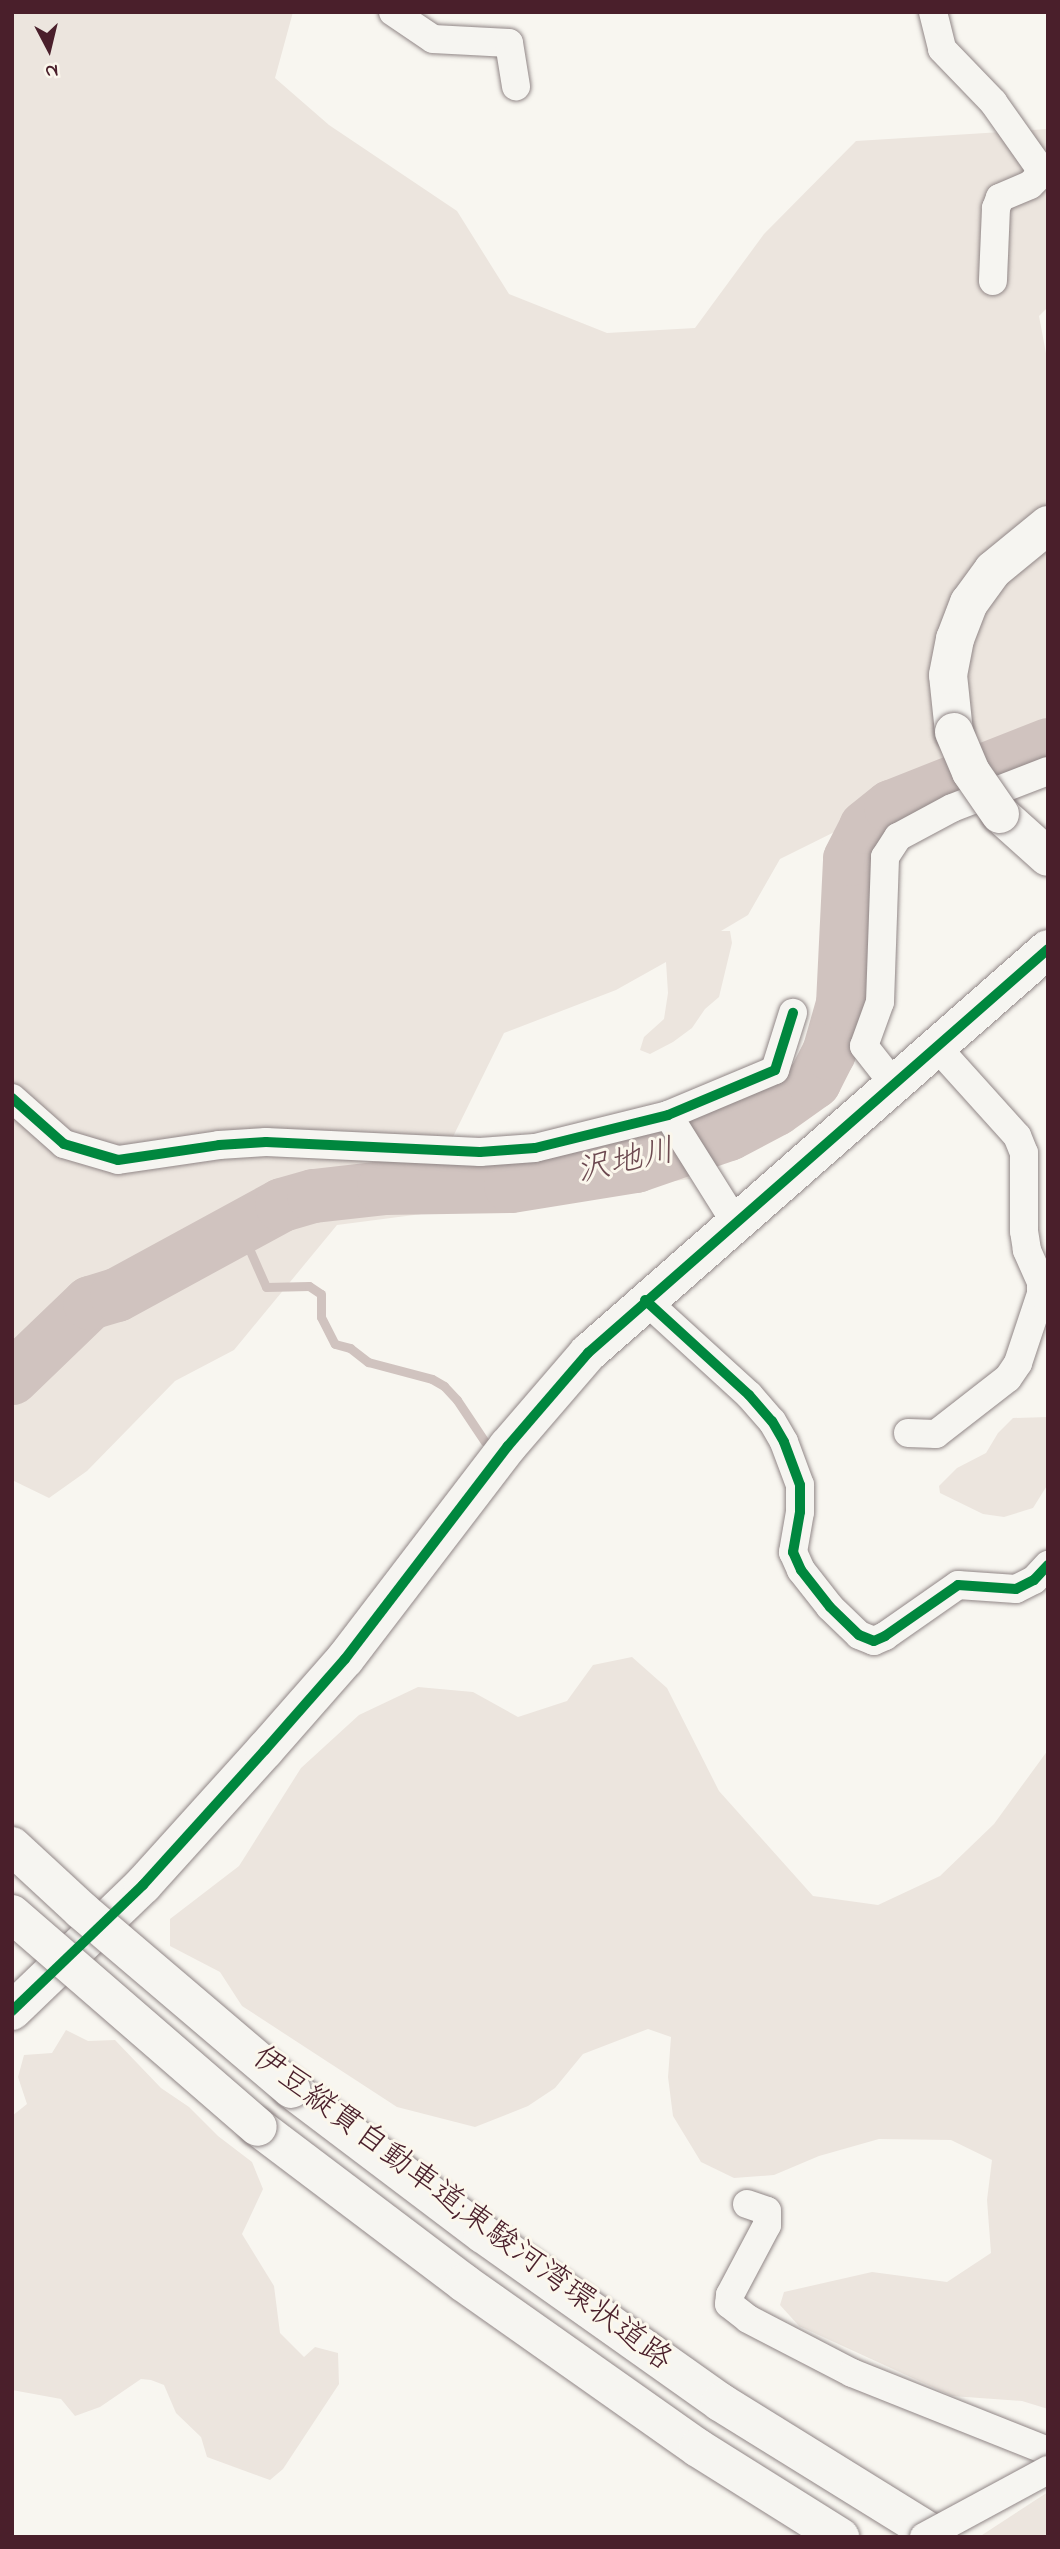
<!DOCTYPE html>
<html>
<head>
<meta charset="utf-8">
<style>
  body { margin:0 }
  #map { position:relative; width:1060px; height:2549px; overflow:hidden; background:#f8f6f0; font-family:"Indie Flower","Klee One",sans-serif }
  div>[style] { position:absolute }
  .green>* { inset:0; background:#ece5de }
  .stream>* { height:9px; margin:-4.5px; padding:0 4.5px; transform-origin:4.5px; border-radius:4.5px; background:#d0c3bf }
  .river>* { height:54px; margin:-27px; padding:0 27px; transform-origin:27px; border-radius:27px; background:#d0c3bf }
  .roads { filter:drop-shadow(0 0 2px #918787) drop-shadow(0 0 2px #918787) }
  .street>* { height:28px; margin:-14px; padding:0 14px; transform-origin:14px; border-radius:14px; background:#f6f5f1 }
  .secondary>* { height:38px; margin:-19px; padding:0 19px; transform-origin:19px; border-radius:19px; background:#f6f5f1 }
  .highway>* { height:38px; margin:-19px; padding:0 19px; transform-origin:19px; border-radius:19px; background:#f6f5f1 }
  .bridges { filter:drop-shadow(0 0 2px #918787) drop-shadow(0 0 2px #918787) }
  .street-bridge>* { height:28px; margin:-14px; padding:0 14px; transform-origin:14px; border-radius:14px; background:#f6f5f1 }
  .secondary-bridge>* { height:38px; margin:-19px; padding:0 19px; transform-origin:19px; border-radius:19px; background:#f6f5f1 }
  .highway-bridge>* { height:38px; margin:-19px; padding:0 19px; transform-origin:19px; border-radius:19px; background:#f6f5f1 }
  .cycleway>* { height:10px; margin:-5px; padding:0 5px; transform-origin:5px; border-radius:5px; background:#00873e }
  span { translate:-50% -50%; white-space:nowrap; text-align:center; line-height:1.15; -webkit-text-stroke:6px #fbf7ec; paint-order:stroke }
  .street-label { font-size:32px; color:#4a1f2b }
  .water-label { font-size:33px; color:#6d4a51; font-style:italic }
  .frame { position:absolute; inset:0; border:14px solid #4a1f2b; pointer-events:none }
  .north { position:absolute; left:14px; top:14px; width:70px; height:70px; -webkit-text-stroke:5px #fbf7ec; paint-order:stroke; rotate:173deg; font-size:19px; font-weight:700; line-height:28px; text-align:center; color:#4a1f2b }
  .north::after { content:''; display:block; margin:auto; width:24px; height:32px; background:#4a1f2b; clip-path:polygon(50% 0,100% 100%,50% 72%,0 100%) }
</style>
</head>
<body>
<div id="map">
  <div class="green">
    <div style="clip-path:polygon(12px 12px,293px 12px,275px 78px,329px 125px,457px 211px,509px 294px,607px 333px,695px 328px,764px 234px,856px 141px,1048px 129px,1048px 307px,1039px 316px,1048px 364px,1048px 726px,780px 859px,748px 915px,721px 931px,730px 931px,732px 943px,719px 997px,705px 1009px,692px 1028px,673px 1042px,650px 1054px,640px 1050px,644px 1037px,664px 1019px,668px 993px,666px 962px,616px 990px,504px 1033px,444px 1155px,659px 1128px,690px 1179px,337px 1225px,234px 1350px,175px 1381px,87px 1471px,49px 1498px,12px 1480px)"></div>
    <div style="clip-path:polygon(1048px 1417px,1048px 1484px,1033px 1508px,1004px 1517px,983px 1514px,940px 1493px,939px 1486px,957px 1468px,986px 1453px,998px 1433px,1013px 1418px)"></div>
    <div style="clip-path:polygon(632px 1657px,667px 1688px,719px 1791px,813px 1896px,878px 1905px,940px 1876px,994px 1824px,1048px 1750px,1048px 2409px,1022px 2401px,952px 2396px,799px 2326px,780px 2305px,784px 2292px,872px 2272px,947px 2282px,991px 2253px,987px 2200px,992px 2160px,951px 2140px,879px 2139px,819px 2156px,774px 2175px,734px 2178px,701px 2162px,673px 2116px,668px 2077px,671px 2037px,648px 2029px,583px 2054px,555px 2088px,528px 2106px,475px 2127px,397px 2107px,242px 2006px,220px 1972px,170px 1946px,170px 1919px,239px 1866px,301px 1768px,359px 1715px,418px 1687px,473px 1692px,518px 1717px,567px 1701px,593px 1665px)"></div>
    <div style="clip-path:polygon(66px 2030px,88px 2041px,115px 2040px,161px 2088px,189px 2107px,218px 2136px,252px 2162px,263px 2189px,242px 2234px,274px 2286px,280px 2333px,304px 2357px,315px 2347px,338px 2353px,339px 2384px,283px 2469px,270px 2480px,207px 2457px,201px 2437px,176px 2413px,164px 2385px,151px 2380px,141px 2379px,100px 2407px,75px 2416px,61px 2399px,12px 2390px,12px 2116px,27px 2104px,18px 2077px,24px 2055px,52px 2053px)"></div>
    <div style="clip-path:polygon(1048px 2492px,1048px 2537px,979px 2537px)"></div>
  </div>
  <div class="stream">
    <div style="left:240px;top:1228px;width:64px;rotate:66.2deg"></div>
    <div style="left:266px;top:1287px;width:43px;rotate:-1.3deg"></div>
    <div style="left:309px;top:1286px;width:14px;rotate:34deg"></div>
    <div style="left:321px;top:1294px;width:23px;rotate:90deg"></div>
    <div style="left:321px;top:1317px;width:30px;rotate:63deg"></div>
    <div style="left:335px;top:1344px;width:16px;rotate:15deg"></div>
    <div style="left:350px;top:1348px;width:23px;rotate:38deg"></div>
    <div style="left:368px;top:1362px;width:66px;rotate:14.9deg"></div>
    <div style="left:432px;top:1379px;width:14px;rotate:30deg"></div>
    <div style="left:444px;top:1386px;width:19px;rotate:47deg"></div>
    <div style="left:457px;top:1400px;width:50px;rotate:56.3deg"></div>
  </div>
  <div class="river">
    <div style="left:12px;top:1378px;width:108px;rotate:-43.9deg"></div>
    <div style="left:90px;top:1303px;width:28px;rotate:-17deg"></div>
    <div style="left:117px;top:1295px;width:188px;rotate:-28.6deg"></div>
    <div style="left:282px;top:1205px;width:33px;rotate:-16deg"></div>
    <div style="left:314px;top:1196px;width:70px;rotate:-6.5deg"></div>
    <div style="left:384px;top:1188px;width:127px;rotate:-0.9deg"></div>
    <div style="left:511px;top:1186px;width:127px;rotate:-9.1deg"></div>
    <div style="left:636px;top:1166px;width:98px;rotate:-19deg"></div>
    <div style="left:729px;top:1134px;width:53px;rotate:-28deg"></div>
    <div style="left:776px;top:1109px;width:47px;rotate:-35.4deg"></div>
    <div style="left:814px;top:1082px;width:33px;rotate:-63deg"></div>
    <div style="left:829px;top:1053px;width:51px;rotate:-74.1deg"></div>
    <div style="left:843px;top:1004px;width:145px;rotate:-87.2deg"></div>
    <div style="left:850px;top:859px;width:36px;rotate:-63deg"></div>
    <div style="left:866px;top:827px;width:32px;rotate:-39deg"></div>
    <div style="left:891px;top:807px;width:169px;rotate:-21.5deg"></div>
  </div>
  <div class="roads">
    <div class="street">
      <div style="left:393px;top:12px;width:48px;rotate:34deg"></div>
      <div style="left:433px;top:39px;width:76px;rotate:3deg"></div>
      <div style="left:509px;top:43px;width:44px;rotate:80.8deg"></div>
      <div style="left:933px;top:12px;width:38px;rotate:76deg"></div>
      <div style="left:942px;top:49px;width:74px;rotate:46.1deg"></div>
      <div style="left:993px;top:102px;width:80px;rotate:54.7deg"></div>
      <div style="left:1039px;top:167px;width:10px;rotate:96deg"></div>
      <div style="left:1038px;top:177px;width:11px;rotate:135deg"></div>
      <div style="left:1030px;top:185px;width:33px;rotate:157deg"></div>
      <div style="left:1000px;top:198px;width:11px;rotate:112deg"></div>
      <div style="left:996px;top:208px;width:73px;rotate:92.4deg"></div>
      <div style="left:893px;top:1083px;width:47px;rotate:-128.1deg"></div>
      <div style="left:864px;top:1046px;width:47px;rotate:-70deg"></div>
      <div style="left:880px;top:1002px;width:145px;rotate:-88deg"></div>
      <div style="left:885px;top:857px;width:24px;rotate:-57deg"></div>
      <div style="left:898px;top:837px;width:61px;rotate:-28.2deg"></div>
      <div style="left:952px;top:808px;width:103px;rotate:-21.1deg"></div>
      <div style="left:12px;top:1098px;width:69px;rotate:41.5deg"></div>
      <div style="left:64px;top:1144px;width:56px;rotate:16.5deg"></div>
      <div style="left:118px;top:1160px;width:102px;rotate:-8.4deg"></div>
      <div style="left:219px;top:1145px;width:47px;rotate:-3.7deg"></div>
      <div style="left:266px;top:1142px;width:214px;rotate:2.7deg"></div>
      <div style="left:480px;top:1152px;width:55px;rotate:-4.2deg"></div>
      <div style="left:535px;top:1148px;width:137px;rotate:-13.9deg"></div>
      <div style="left:668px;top:1115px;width:116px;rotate:-22.8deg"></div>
      <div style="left:775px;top:1070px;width:60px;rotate:-72.5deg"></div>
      <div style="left:668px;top:1115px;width:126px;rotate:57.9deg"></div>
      <div style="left:645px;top:1300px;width:141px;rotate:42.4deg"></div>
      <div style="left:749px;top:1395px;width:35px;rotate:49deg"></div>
      <div style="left:772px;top:1421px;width:24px;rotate:60deg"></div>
      <div style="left:784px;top:1442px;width:46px;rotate:69.6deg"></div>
      <div style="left:800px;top:1485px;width:27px;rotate:90deg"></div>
      <div style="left:800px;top:1512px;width:41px;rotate:99.9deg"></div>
      <div style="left:793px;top:1552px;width:20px;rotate:66deg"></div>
      <div style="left:801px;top:1570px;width:47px;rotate:51.9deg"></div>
      <div style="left:830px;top:1607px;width:40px;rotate:44deg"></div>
      <div style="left:859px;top:1635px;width:16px;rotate:22deg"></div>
      <div style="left:874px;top:1641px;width:12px;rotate:-24deg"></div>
      <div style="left:885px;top:1636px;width:89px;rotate:-34.9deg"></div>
      <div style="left:958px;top:1585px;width:58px;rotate:3.9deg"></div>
      <div style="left:1016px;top:1589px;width:20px;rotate:-27deg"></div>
      <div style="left:1034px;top:1580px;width:21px;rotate:-47deg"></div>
      <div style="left:908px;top:1433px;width:28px;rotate:2deg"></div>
      <div style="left:936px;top:1434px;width:91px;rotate:-37.9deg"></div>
      <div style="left:1008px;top:1378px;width:18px;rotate:-56deg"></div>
      <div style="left:1018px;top:1363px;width:73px;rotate:-71.6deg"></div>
      <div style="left:1041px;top:1294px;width:12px;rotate:-90deg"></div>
      <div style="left:1041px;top:1282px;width:35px;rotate:-114deg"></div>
      <div style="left:1027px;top:1250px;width:19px;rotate:-99deg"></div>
      <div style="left:1024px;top:1231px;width:78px;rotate:-90deg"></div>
      <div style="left:1024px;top:1153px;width:18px;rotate:-112deg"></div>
      <div style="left:1017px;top:1136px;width:121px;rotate:-132deg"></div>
      <div style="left:747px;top:2204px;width:21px;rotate:19deg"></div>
      <div style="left:767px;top:2211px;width:14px;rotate:90deg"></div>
      <div style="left:767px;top:2225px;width:79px;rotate:117.9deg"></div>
      <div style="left:730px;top:2295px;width:9px;rotate:96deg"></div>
      <div style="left:729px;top:2304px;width:24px;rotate:38deg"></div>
      <div style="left:748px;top:2319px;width:117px;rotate:27.4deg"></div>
      <div style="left:852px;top:2373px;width:211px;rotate:21.7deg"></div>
    </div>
    <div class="secondary">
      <div style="left:954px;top:732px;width:57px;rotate:-96deg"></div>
      <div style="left:948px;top:675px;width:37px;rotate:-79deg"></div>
      <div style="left:955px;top:639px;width:39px;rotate:-69deg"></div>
      <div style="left:969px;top:603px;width:41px;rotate:-54deg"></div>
      <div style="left:993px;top:570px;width:71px;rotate:-39.3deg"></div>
      <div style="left:1000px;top:814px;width:64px;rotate:41.9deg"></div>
      <div style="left:12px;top:2011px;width:182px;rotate:-43.9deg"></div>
      <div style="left:143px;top:1885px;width:182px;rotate:-47.9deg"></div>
      <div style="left:265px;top:1750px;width:121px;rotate:-48.7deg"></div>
      <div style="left:345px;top:1659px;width:268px;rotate:-52.6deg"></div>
      <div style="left:508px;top:1446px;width:123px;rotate:-49.3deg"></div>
      <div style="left:588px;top:1353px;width:612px;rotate:-41.29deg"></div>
    </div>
    <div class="highway">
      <div style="left:291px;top:2089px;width:241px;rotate:37.1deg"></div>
      <div style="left:483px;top:2234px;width:291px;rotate:35.3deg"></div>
      <div style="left:720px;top:2402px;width:256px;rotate:31.8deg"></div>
      <div style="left:258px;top:2127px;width:258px;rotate:37.1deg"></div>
      <div style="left:464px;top:2283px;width:286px;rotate:35.2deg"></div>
      <div style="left:698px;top:2448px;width:168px;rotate:32.1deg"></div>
    </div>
  </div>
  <div class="bridges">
    <div class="street-bridge">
      <div style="left:924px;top:2537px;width:141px;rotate:-28.4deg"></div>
    </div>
    <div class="secondary-bridge">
      <div style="left:954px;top:732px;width:43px;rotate:67deg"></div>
      <div style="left:971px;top:772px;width:51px;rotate:55.4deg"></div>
    </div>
    <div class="highway-bridge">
      <div style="left:12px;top:1846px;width:94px;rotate:42.8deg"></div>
      <div style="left:81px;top:1910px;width:276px;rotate:40.4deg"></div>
      <div style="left:12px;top:1914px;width:325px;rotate:40.9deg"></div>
    </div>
  </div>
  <div class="cycleway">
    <div style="left:12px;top:1098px;width:69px;rotate:41.5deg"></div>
    <div style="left:64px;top:1144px;width:56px;rotate:16.5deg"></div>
    <div style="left:118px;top:1160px;width:102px;rotate:-8.4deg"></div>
    <div style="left:219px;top:1145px;width:47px;rotate:-3.7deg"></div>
    <div style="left:266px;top:1142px;width:214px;rotate:2.7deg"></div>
    <div style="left:480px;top:1152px;width:55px;rotate:-4.2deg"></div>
    <div style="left:535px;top:1148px;width:137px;rotate:-13.9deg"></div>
    <div style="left:668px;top:1115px;width:116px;rotate:-22.8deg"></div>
    <div style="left:775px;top:1070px;width:60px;rotate:-72.5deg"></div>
    <div style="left:645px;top:1300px;width:141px;rotate:42.4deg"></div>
    <div style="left:749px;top:1395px;width:35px;rotate:49deg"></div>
    <div style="left:772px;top:1421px;width:24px;rotate:60deg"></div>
    <div style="left:784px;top:1442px;width:46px;rotate:69.6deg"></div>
    <div style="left:800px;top:1485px;width:27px;rotate:90deg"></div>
    <div style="left:800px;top:1512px;width:41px;rotate:99.9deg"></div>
    <div style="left:793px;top:1552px;width:20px;rotate:66deg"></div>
    <div style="left:801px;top:1570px;width:47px;rotate:51.9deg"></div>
    <div style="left:830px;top:1607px;width:40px;rotate:44deg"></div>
    <div style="left:859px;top:1635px;width:16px;rotate:22deg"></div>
    <div style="left:874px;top:1641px;width:12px;rotate:-24deg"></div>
    <div style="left:885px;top:1636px;width:89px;rotate:-34.9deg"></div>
    <div style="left:958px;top:1585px;width:58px;rotate:3.9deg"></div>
    <div style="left:1016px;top:1589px;width:20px;rotate:-27deg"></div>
    <div style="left:1034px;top:1580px;width:21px;rotate:-47deg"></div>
    <div style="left:12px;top:2011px;width:182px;rotate:-43.9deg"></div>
    <div style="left:143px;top:1885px;width:182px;rotate:-47.9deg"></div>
    <div style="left:265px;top:1750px;width:121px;rotate:-48.7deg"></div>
    <div style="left:345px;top:1659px;width:268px;rotate:-52.6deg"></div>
    <div style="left:508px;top:1446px;width:123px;rotate:-49.3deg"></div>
    <div style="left:588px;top:1353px;width:612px;rotate:-41.29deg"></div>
  </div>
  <div class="street-label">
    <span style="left:461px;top:2210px;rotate:37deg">伊豆縦貫自動車道;東駿河湾環状道路</span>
  </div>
  <div class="water-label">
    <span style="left:626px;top:1163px;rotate:-13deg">沢地川</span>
  </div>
  <div class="frame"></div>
  <div class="north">N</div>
</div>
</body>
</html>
